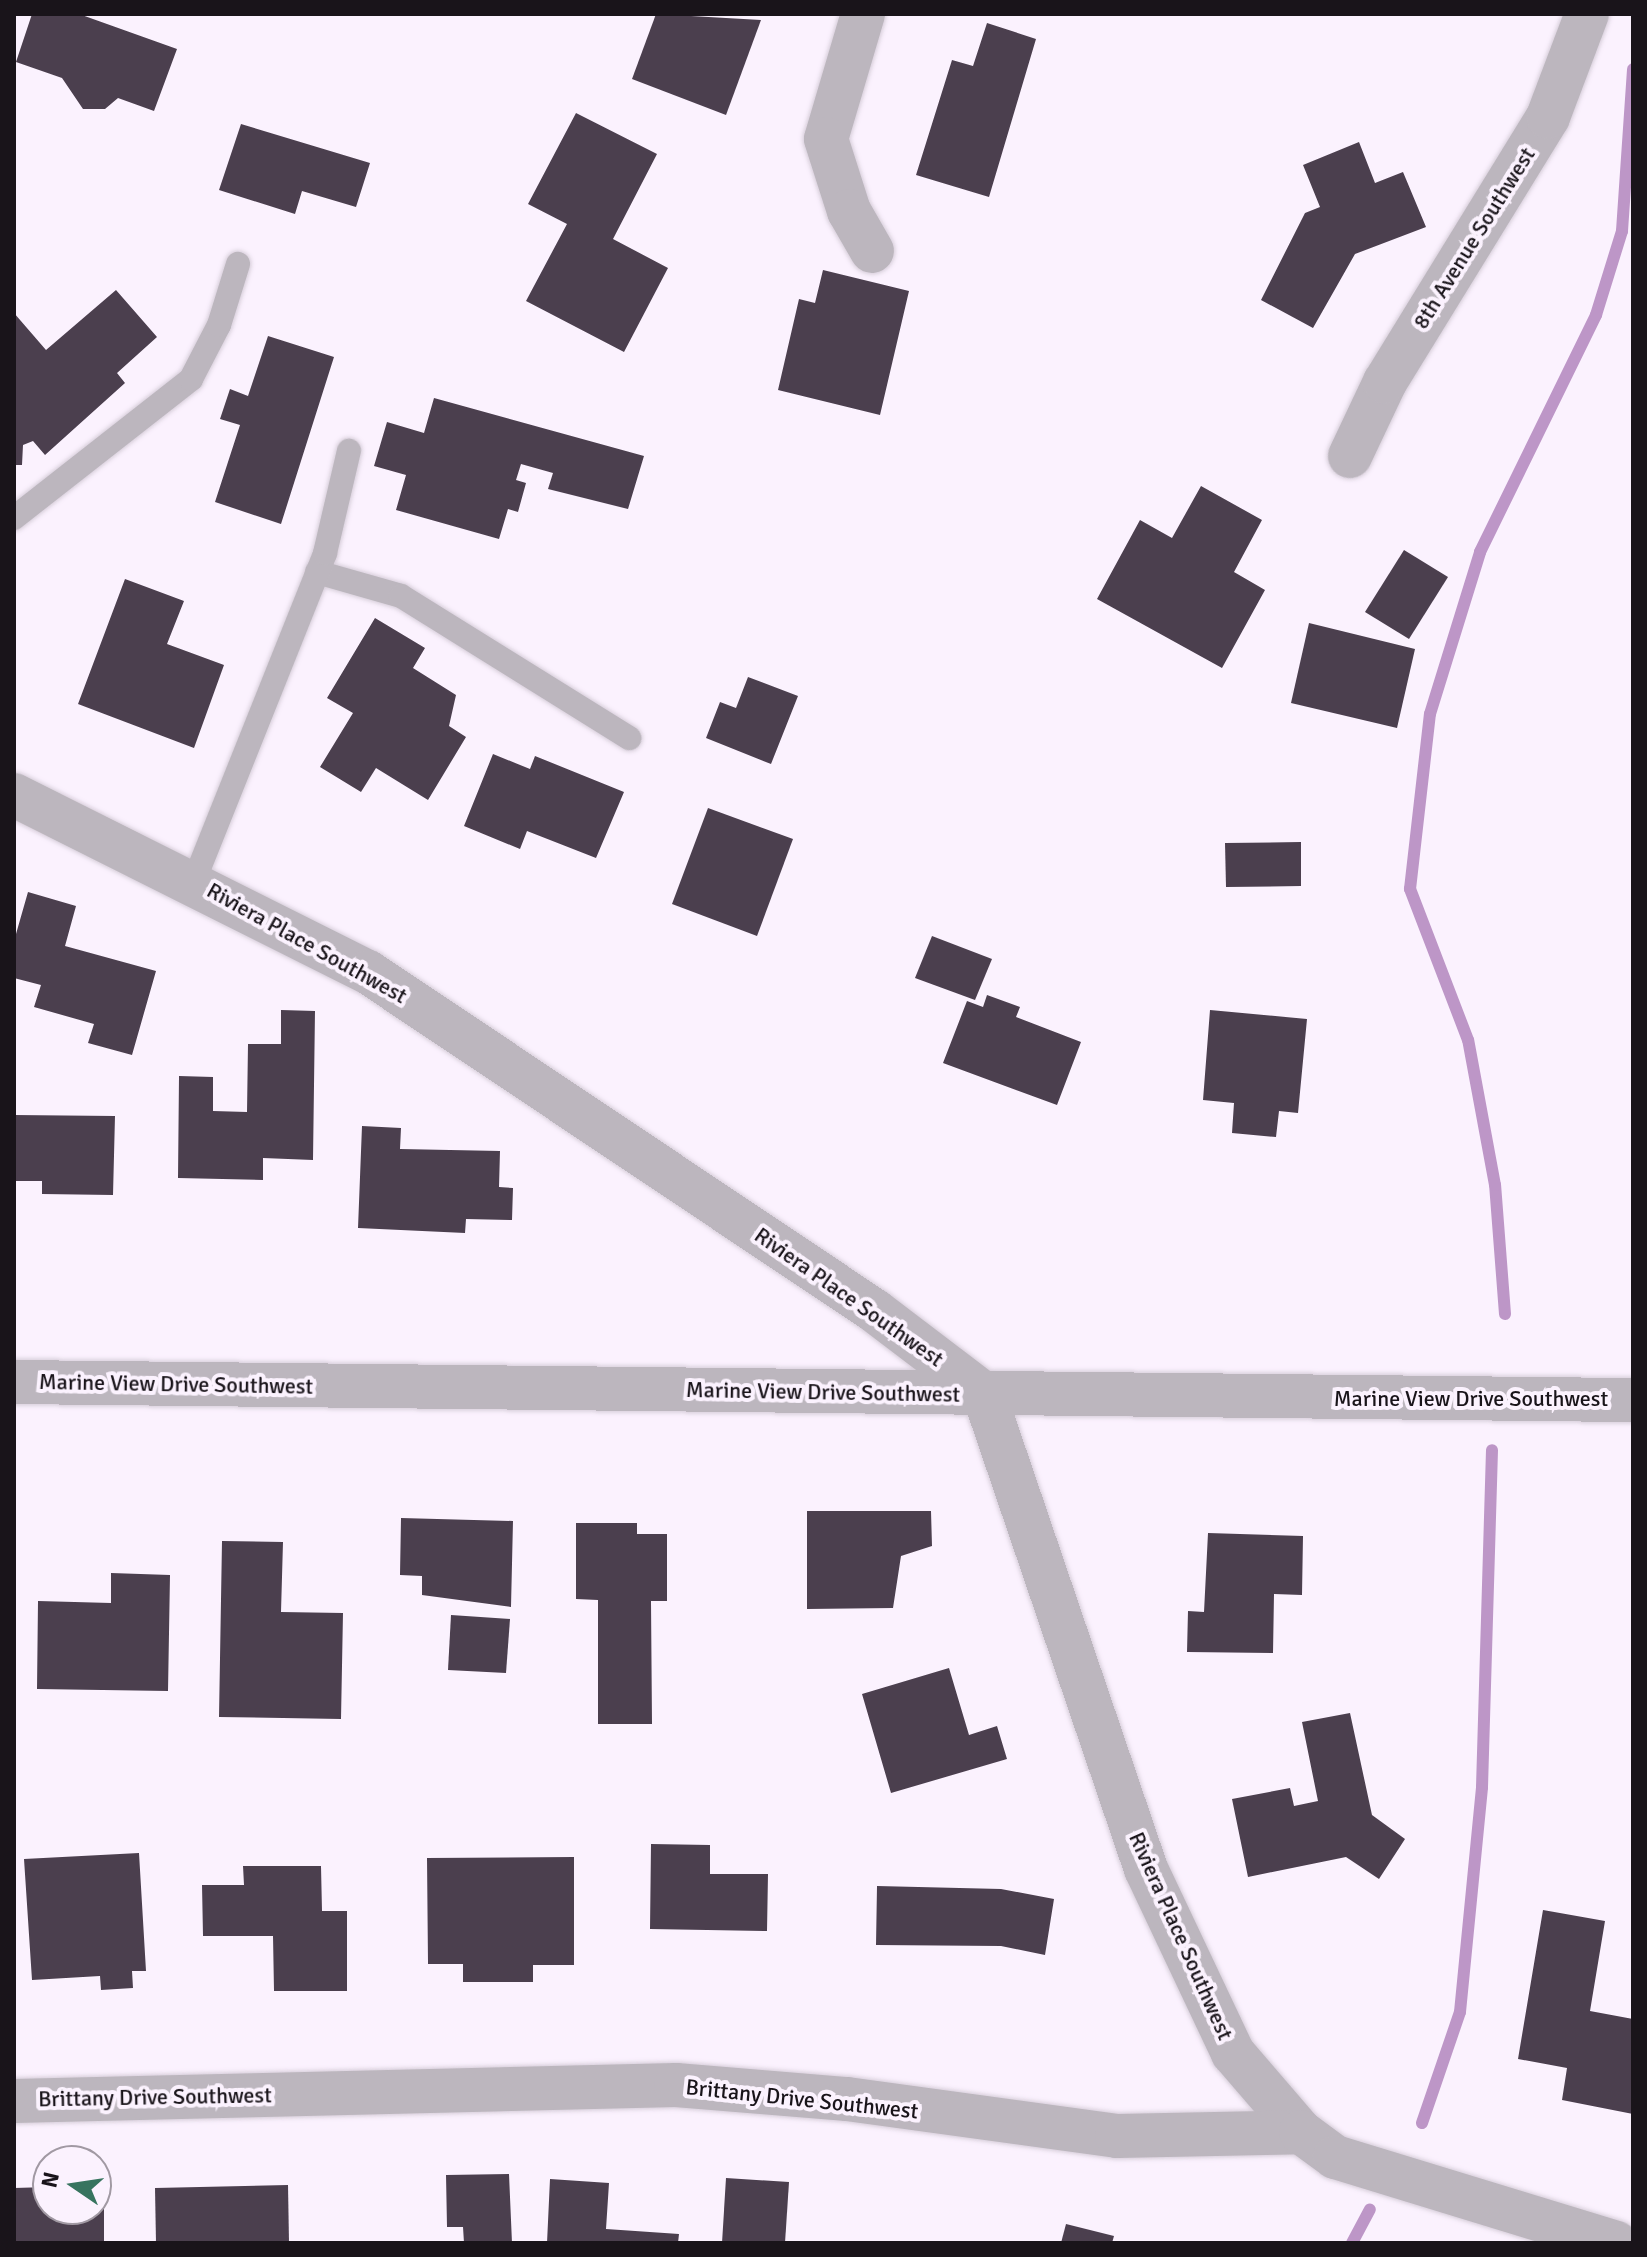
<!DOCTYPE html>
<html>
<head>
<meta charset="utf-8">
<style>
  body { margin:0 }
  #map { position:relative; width:1647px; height:2257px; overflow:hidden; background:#fbf2fe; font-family:Signika,sans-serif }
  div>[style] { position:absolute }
  .stream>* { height:12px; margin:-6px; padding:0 6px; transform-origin:6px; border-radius:6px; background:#bd96c7 }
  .building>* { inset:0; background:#4b3f4e }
  .roads { filter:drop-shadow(0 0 2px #d7ceda) drop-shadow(0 0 2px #d7ceda) }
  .service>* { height:24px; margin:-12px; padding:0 12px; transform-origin:12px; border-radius:12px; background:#bcb6be }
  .minor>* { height:44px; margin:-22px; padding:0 22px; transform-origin:22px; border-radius:22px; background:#bcb6be }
  .tertiary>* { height:44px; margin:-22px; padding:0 22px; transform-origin:22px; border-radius:22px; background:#bcb6be }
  span { translate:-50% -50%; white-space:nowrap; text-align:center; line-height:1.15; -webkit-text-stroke:8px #fbf2fe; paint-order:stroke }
  .street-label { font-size:22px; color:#19141a }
  .frame { position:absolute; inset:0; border:16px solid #19141a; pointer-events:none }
  .north { position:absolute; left:32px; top:2145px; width:80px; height:80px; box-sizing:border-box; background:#fbf2fe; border:2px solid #a199a3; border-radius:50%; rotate:283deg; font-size:22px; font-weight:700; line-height:32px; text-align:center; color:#19141a }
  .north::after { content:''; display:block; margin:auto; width:28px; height:36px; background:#37745f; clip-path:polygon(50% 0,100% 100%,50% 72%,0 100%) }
</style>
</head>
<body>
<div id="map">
  <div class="stream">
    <div style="left:1505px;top:1314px;width:129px;rotate:-94.4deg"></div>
    <div style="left:1495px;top:1185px;width:147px;rotate:-100.5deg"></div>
    <div style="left:1468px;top:1040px;width:162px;rotate:-111deg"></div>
    <div style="left:1410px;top:889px;width:176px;rotate:-83.5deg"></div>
    <div style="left:1430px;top:714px;width:170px;rotate:-72.8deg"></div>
    <div style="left:1480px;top:552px;width:264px;rotate:-63.9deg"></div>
    <div style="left:1596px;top:315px;width:88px;rotate:-72.8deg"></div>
    <div style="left:1622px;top:231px;width:162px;rotate:-86.1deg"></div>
    <div style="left:1422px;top:2123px;width:117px;rotate:-71.1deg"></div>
    <div style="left:1460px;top:2012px;width:226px;rotate:-84.4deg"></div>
    <div style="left:1482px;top:1787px;width:337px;rotate:-88.3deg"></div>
    <div style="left:1352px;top:2243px;width:38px;rotate:-62deg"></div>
  </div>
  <div class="building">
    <div style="clip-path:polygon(32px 14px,79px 14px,177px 49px,154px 111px,118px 98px,105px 109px,83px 109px,62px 78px,16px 62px)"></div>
    <div style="clip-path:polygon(656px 14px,761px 20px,726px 115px,632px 79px)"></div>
    <div style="clip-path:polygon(987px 23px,1036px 39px,989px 197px,916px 175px,952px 60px,973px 66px)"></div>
    <div style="clip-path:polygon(576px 113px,657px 154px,613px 239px,668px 268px,624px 352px,526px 301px,567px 224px,528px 204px)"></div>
    <div style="clip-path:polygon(241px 124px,370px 163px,356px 207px,302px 191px,295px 214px,219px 190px)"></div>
    <div style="clip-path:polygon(1359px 142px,1375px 183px,1403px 172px,1426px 227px,1355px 254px,1313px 328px,1261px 300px,1305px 213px,1320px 207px,1303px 165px)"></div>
    <div style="clip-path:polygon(823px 270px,909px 291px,880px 415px,778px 390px,799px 299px,815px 303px)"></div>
    <div style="clip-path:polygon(116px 290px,157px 337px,117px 373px,125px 383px,45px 455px,33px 441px,23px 445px,22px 465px,14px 465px,14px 313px,46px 350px)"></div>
    <div style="clip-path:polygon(268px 336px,334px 357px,281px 524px,215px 502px,240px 425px,220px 419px,230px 389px,248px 396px)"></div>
    <div style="clip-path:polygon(434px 398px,644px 456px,628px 509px,548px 489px,553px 473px,521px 464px,516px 480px,526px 483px,518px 512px,508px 509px,499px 539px,396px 510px,406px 475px,374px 466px,387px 422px,424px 433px)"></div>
    <div style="clip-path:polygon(1201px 486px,1262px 520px,1234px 572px,1265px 590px,1222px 668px,1097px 599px,1140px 520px,1172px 538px)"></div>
    <div style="clip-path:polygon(1404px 550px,1448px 577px,1409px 639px,1365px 612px)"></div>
    <div style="clip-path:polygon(125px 579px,184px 601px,167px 644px,224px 665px,194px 748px,78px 704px)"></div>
    <div style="clip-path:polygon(375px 618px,425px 648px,413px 668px,456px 695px,449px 726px,466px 737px,428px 800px,376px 768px,361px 792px,320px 767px,353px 713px,327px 698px)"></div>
    <div style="clip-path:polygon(1309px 623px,1415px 649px,1397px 728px,1291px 703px)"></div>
    <div style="clip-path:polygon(748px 677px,798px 696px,771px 764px,706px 738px,720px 702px,736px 708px)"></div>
    <div style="clip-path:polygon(493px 754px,530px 769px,535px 756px,624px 792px,596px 858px,527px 831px,520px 849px,464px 826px)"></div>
    <div style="clip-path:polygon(708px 808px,793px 839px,757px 936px,672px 904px)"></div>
    <div style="clip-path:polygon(1301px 842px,1301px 886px,1226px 887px,1225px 843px)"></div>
    <div style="clip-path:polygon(28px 892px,76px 906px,65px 946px,156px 971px,132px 1055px,88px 1043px,94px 1024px,34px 1007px,41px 985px,14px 978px,14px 941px)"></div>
    <div style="clip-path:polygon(932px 936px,992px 959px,975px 1000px,915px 978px)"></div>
    <div style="clip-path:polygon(987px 995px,1020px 1007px,1016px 1017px,1081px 1042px,1057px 1105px,943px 1063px,967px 1001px,983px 1007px)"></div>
    <div style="clip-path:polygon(281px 1010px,315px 1011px,313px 1160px,263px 1158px,263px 1180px,178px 1178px,179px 1076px,213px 1077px,213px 1111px,247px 1112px,248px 1044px,281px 1044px)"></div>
    <div style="clip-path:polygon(1210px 1010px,1307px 1019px,1298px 1113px,1279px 1111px,1276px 1137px,1232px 1133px,1234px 1103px,1203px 1100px)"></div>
    <div style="clip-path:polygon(14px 1115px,115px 1116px,113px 1195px,42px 1194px,42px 1181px,14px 1181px)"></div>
    <div style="clip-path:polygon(362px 1126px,401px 1128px,400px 1149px,500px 1151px,499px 1187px,513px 1188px,512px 1220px,466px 1219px,465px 1233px,358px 1228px)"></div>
    <div style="clip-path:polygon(807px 1511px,931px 1511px,932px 1546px,901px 1556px,893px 1608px,807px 1609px)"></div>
    <div style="clip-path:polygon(401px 1518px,513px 1521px,511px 1607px,422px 1595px,422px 1576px,400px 1575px)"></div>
    <div style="clip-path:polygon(576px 1523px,637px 1523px,637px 1534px,667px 1534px,667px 1601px,651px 1601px,652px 1724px,598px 1724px,598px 1600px,576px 1599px)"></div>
    <div style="clip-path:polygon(1208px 1533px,1303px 1536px,1302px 1595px,1274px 1594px,1273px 1653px,1187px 1652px,1188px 1611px,1204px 1612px)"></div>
    <div style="clip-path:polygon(222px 1541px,283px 1542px,281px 1612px,343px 1613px,341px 1719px,219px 1717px)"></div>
    <div style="clip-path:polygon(111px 1573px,170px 1575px,168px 1691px,37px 1689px,38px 1601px,111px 1603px)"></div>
    <div style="clip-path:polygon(451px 1615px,510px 1619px,506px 1673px,448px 1670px)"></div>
    <div style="clip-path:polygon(949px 1668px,969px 1735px,997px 1726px,1007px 1759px,891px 1793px,862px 1694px)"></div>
    <div style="clip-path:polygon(1350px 1713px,1372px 1815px,1405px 1839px,1379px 1879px,1346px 1857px,1248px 1877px,1232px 1799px,1290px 1788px,1294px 1806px,1318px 1801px,1302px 1722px)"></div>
    <div style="clip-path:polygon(651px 1844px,710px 1845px,710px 1874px,768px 1874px,767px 1931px,650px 1929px)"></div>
    <div style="clip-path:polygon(139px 1853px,146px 1971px,132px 1971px,133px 1988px,101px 1990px,100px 1976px,32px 1980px,24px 1859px)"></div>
    <div style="clip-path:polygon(574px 1857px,574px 1965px,533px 1965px,533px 1982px,463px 1982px,463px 1964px,428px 1964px,427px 1858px)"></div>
    <div style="clip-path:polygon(243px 1866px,321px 1866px,322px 1911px,347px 1911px,347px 1991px,274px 1991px,273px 1936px,203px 1936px,202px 1885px,244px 1885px)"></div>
    <div style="clip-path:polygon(877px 1886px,1001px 1889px,1054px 1899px,1045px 1955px,1001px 1946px,876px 1945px)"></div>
    <div style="clip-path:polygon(1543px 1910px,1605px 1921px,1590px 2011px,1633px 2019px,1633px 2114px,1562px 2100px,1567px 2068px,1518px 2059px)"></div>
    <div style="clip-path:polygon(509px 2174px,512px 2243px,464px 2243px,463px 2227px,447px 2227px,446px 2175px)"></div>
    <div style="clip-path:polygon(726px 2178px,789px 2182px,785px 2243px,722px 2243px)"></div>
    <div style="clip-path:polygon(550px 2179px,609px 2183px,606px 2229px,679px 2234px,678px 2243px,547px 2243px)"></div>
    <div style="clip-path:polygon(288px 2185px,289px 2243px,156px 2243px,155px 2188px)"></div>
    <div style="clip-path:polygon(48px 2187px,48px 2209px,96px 2209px,96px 2187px,104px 2187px,104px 2243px,14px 2243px,14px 2188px)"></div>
    <div style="clip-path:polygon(1066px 2224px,1114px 2236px,1112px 2243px,1061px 2243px)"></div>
  </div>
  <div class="roads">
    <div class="service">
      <div style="left:14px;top:518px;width:225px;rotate:-38.1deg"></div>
      <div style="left:191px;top:379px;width:61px;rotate:-62.6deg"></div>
      <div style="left:219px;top:325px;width:64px;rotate:-72.7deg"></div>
      <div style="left:317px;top:572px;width:87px;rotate:15.9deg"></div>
      <div style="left:401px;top:596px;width:269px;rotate:31.9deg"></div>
      <div style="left:194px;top:881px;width:353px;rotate:-68.2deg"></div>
      <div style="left:325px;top:553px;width:105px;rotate:-76.8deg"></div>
    </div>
    <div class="minor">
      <div style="left:863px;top:14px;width:130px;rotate:106.5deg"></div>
      <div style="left:826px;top:139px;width:76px;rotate:72.3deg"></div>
      <div style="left:849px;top:211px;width:46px;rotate:60.1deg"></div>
      <div style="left:1350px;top:456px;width:82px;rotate:-64.7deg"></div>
      <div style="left:1385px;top:382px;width:311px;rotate:-58.4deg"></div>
      <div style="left:1548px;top:117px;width:110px;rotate:-69.3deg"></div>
      <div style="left:14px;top:795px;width:396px;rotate:26.6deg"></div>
      <div style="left:368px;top:972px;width:610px;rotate:33.77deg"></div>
      <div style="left:875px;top:1311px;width:137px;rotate:37.3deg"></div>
      <div style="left:984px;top:1394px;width:502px;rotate:71.17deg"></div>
      <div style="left:1146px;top:1869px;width:204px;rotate:64.7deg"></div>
      <div style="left:1233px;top:2053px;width:104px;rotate:49.3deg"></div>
      <div style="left:14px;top:2101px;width:662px;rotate:-1.38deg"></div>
      <div style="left:676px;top:2085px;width:172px;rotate:4.7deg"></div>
      <div style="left:847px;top:2099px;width:273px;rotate:7.8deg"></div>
      <div style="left:1117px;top:2136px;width:184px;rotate:-1.2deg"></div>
      <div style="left:1301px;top:2132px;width:42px;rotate:36.3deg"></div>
      <div style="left:1335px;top:2157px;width:294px;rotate:17deg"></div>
    </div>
    <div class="tertiary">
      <div style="left:14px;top:1382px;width:1619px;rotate:0.64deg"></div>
    </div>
  </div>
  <div class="street-label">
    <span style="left:1474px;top:238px;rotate:-58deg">8th Avenue Southwest</span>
    <span style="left:307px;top:943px;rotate:29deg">Riviera Place Southwest</span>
    <span style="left:849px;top:1297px;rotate:35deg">Riviera Place Southwest</span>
    <span style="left:176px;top:1384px;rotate:1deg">Marine View Drive Southwest</span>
    <span style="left:823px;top:1392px;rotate:1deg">Marine View Drive Southwest</span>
    <span style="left:1471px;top:1399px">Marine View Drive Southwest</span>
    <span style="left:1181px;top:1936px;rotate:66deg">Riviera Place Southwest</span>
    <span style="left:155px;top:2097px;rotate:-1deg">Brittany Drive Southwest</span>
    <span style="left:802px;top:2099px;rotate:6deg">Brittany Drive Southwest</span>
  </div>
  <div class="frame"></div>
  <div class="north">N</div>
</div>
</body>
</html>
